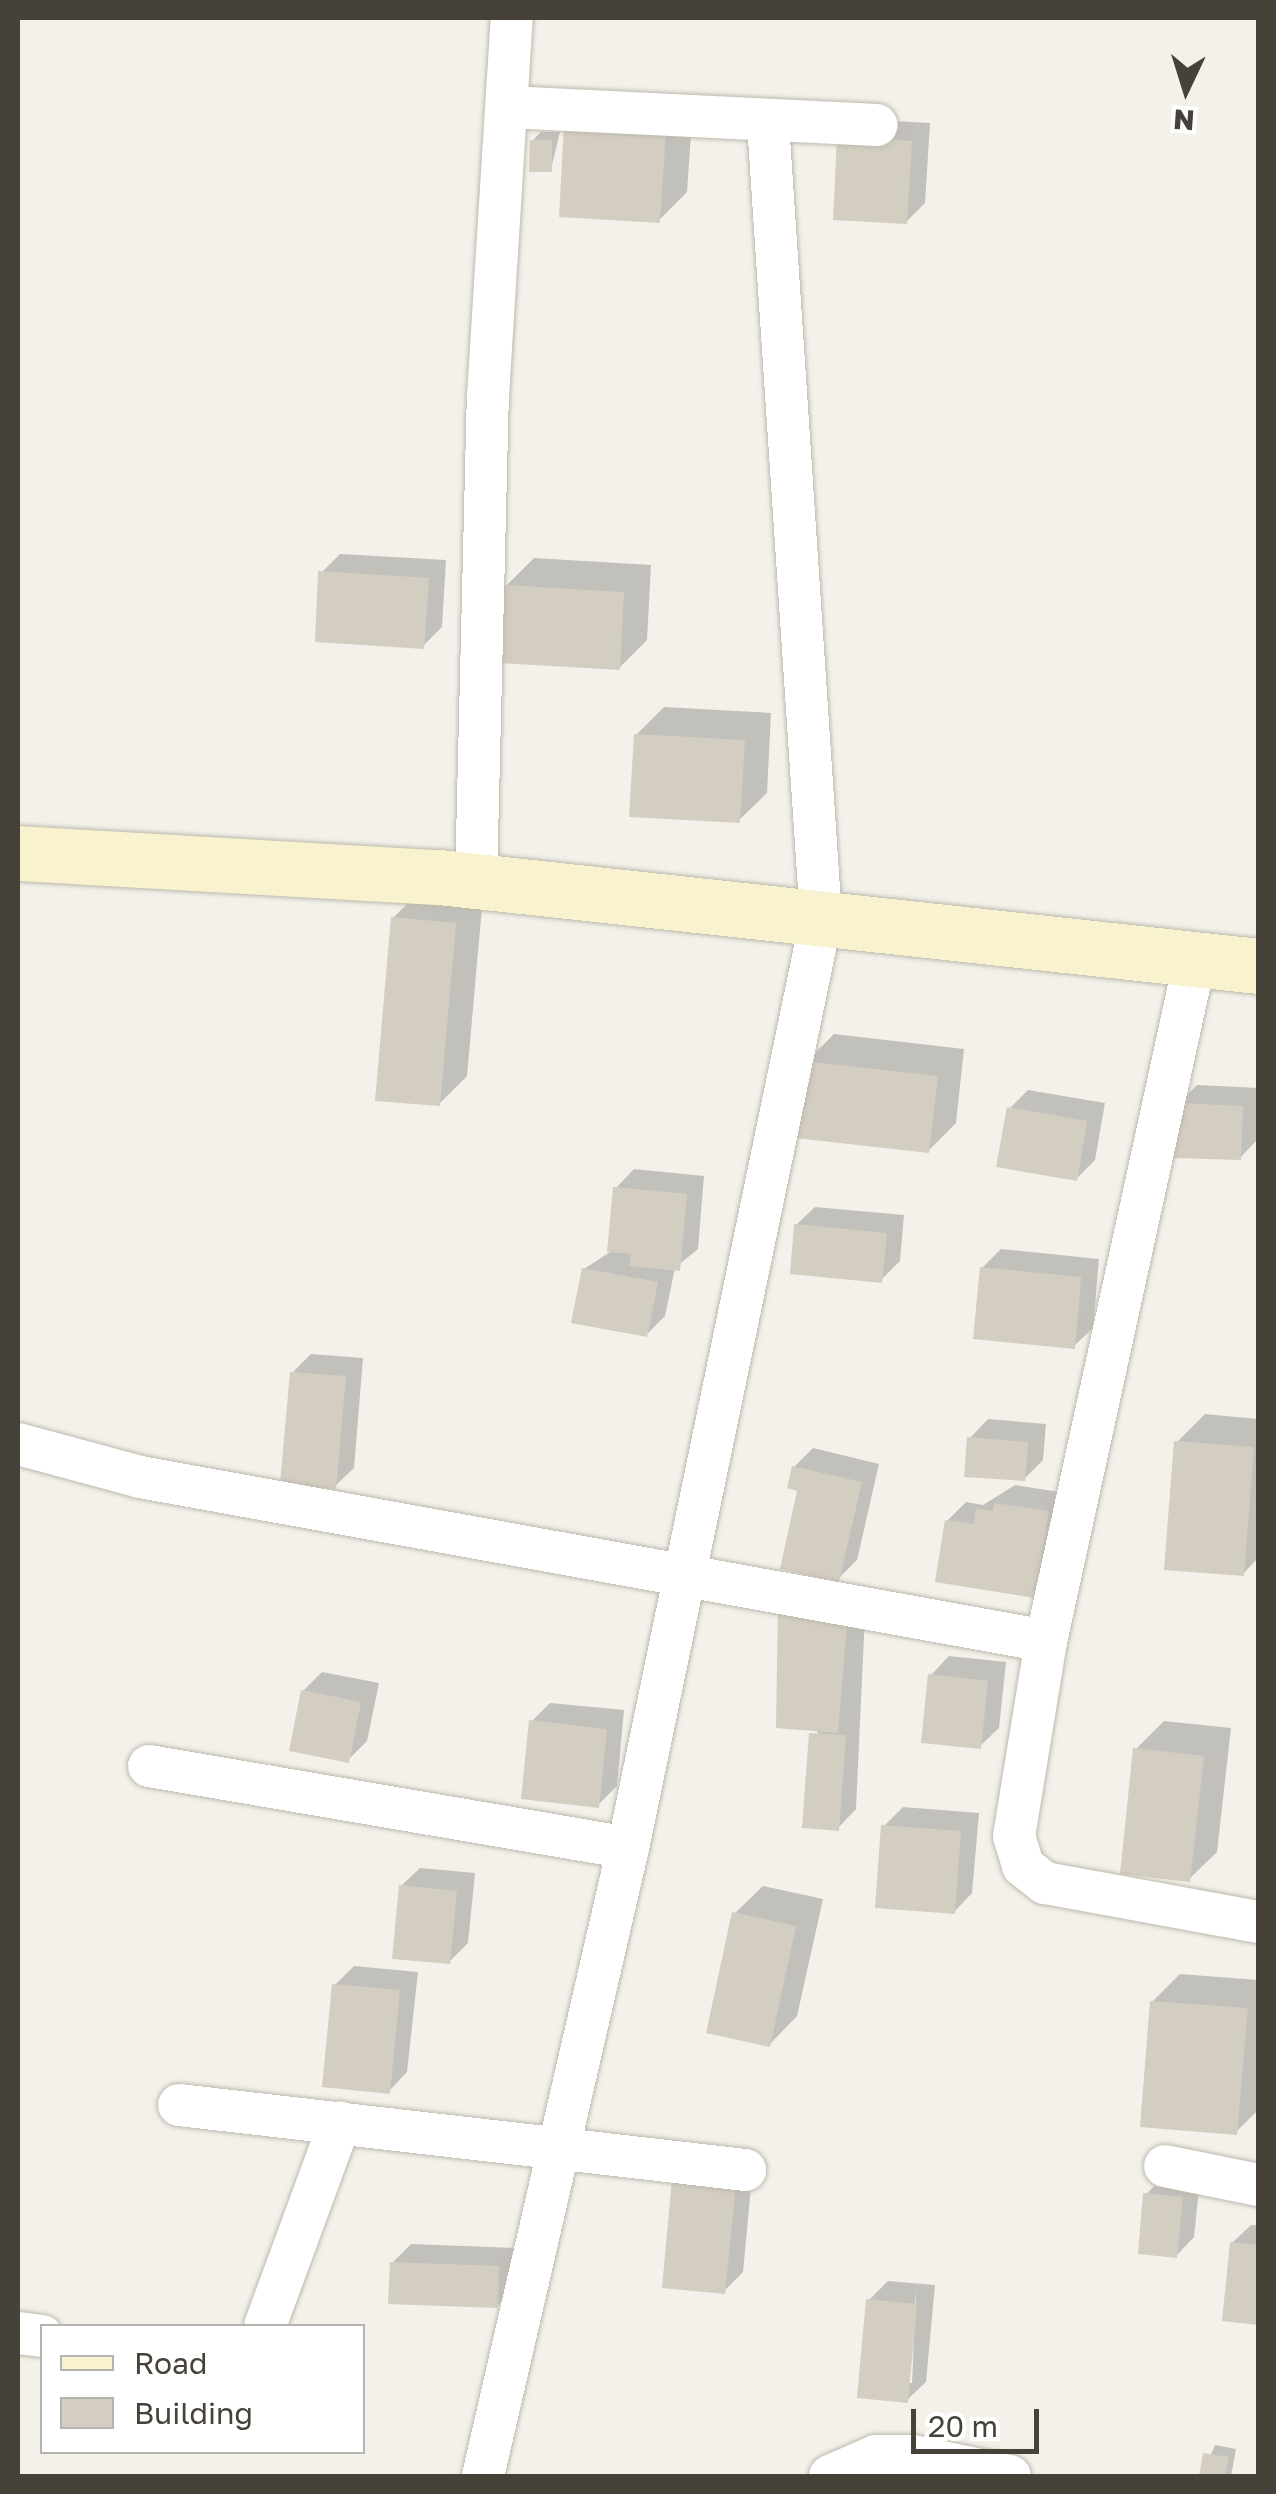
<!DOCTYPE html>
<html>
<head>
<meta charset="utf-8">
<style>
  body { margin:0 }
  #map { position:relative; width:1276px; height:2494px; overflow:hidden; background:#f3f1ea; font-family:"Golos Text",sans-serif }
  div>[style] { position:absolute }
  .shadow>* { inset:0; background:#0003 }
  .building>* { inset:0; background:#d3cec1 }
  .roads { filter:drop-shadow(0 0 2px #bdb9ad) drop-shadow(0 0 2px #bdb9ad) }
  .street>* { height:42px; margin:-21px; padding:0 21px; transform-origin:21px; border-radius:21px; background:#fff }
  .secondary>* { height:55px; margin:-27.5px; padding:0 27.5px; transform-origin:27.5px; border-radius:27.5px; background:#f8f2ce }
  span { translate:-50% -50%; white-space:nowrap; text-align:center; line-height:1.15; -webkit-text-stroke:10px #fff; paint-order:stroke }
  .frame { position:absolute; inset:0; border:20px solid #464239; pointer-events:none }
  .legend { position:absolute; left:40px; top:2324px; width:325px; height:130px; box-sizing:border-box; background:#fff; border:2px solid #b5b3b0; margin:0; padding:12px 18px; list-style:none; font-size:30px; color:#464239 }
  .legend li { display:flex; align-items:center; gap:20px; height:50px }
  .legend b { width:50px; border:2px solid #b5b3b0 }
  .north { position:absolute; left:1136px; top:40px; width:100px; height:100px; -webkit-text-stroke:8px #fff; paint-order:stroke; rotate:184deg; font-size:28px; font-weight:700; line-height:40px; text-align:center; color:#464239 }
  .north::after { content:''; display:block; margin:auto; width:35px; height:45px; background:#464239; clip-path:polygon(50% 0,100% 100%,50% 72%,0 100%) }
  .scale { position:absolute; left:911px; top:2409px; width:128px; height:45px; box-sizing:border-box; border:5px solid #464239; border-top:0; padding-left:12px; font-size:30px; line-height:35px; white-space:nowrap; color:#464239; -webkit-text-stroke:8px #fff; paint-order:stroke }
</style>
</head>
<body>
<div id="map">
  <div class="shadow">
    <div style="clip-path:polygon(693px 104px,687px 192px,659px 220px,562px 214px)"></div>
    <div style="clip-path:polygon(858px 119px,930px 123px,925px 203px,906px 222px)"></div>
    <div style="clip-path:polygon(541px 132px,560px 132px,551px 169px,532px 141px)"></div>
    <div style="clip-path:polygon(340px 554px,446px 560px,442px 627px,423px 646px,321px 573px)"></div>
    <div style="clip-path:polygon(534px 558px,651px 565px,647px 640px,619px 668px,506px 586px)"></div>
    <div style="clip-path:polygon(664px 707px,771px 713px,767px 793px,739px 820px,636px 735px)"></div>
    <div style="clip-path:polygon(421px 890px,483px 896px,467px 1076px,439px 1104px,393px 918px)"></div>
    <div style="clip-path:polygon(834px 1034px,964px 1049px,956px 1123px,928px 1151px,806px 1062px)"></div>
    <div style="clip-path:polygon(1197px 1085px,1258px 1088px,1258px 1139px,1240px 1158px,1178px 1104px)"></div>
    <div style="clip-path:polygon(1028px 1090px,1105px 1103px,1095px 1160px,1076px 1179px,1009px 1109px)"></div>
    <div style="clip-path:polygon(634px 1169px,704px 1176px,698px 1249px,675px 1268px,665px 1316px,646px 1335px,584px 1269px,610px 1252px,616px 1188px)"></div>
    <div style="clip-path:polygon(815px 1207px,904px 1215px,900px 1261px,881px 1280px,796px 1225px)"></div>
    <div style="clip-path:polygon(1001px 1249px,1099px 1259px,1093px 1328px,1074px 1346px,982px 1268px)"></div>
    <div style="clip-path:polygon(311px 1354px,363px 1358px,354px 1468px,335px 1486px,292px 1373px)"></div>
    <div style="clip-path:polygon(1205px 1414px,1258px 1419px,1258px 1558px,1243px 1574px,1177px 1442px)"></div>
    <div style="clip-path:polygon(988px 1419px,1046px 1424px,1043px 1460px,1024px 1479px,970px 1438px)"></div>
    <div style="clip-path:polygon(813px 1448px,879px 1464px,857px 1560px,838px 1579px,794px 1467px)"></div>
    <div style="clip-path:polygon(1015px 1485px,1066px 1493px,1034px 1595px,947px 1521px,966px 1502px,983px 1505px)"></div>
    <div style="clip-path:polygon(866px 1593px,856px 1809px,838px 1828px,817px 1729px,779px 1725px)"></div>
    <div style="clip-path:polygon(949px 1656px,1006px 1662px,999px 1728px,980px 1746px,931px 1675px)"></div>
    <div style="clip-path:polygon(322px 1672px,379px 1683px,367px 1741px,348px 1760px,303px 1691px)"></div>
    <div style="clip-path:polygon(550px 1703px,624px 1710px,617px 1786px,598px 1805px,532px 1721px)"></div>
    <div style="clip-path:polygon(1164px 1721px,1231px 1728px,1217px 1852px,1189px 1879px,1136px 1749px)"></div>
    <div style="clip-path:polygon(903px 1807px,979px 1813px,972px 1893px,954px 1912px,884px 1826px)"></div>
    <div style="clip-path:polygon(420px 1868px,475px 1873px,468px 1943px,449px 1962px,401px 1886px)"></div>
    <div style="clip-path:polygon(763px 1886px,823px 1899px,797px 2016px,770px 2044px,735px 1913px)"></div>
    <div style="clip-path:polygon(354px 1966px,418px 1972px,407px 2072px,389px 2091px,335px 1985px)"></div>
    <div style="clip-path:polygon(1180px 1974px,1258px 1980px,1258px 2110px,1236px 2132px,1152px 2002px)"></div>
    <div style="clip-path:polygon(753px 2166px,743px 2272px,724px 2291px,674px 2180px)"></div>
    <div style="clip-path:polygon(1165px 2176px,1200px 2179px,1194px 2237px,1176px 2256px,1146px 2194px)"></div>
    <div style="clip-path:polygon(1251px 2225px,1258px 2225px,1258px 2322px,1225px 2319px,1232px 2243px)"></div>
    <div style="clip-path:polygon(411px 2244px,517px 2248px,516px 2287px,497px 2306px,392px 2263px)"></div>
    <div style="clip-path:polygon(evenodd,888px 2281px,935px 2285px,926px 2382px,907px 2400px,869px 2300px,888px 2281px,916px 2291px,912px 2383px,907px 2383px,916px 2291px)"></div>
    <div style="clip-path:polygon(1215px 2445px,1236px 2449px,1231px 2476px,1202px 2476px)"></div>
  </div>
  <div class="building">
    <div style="clip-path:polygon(564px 125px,666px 131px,660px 223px,559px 217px)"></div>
    <div style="clip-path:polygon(837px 137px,912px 141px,907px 224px,833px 220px)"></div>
    <div style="clip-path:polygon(530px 140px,552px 140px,552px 172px,529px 172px)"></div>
    <div style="clip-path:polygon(318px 571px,429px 578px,424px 649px,315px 642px)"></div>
    <div style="clip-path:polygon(504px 585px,624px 592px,620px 670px,499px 663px)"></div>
    <div style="clip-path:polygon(634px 734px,745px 740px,740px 823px,629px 817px)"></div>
    <div style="clip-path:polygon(391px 917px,456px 923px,440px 1106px,375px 1101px)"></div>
    <div style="clip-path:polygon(804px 1061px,938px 1076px,929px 1153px,795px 1138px)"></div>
    <div style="clip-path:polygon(1176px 1103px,1243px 1106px,1241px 1160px,1174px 1158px)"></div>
    <div style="clip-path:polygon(1007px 1107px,1087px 1121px,1077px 1181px,996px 1167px)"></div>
    <div style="clip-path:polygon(613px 1187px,687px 1194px,680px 1271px,629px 1266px,631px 1254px,607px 1252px)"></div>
    <div style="clip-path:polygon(794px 1224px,887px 1233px,882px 1283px,790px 1274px)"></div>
    <div style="clip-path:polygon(980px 1267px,1081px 1277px,1075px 1349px,973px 1339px)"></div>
    <div style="clip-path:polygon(582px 1268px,658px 1282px,647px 1337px,571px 1323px)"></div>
    <div style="clip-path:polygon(290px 1372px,346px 1376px,336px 1489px,280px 1484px)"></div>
    <div style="clip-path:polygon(967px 1437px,1028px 1442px,1025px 1481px,964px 1477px)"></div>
    <div style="clip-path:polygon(1174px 1441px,1254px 1447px,1244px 1576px,1164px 1570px)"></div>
    <div style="clip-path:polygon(792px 1466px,862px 1482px,839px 1582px,780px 1569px,797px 1491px,787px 1488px)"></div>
    <div style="clip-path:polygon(994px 1503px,1049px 1511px,1035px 1598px,935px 1582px,945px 1520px,974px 1524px,976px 1508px,993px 1511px)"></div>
    <div style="clip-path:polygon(778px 1605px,848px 1612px,838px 1733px,776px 1728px)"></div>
    <div style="clip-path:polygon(928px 1674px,988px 1681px,981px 1749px,921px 1743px)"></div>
    <div style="clip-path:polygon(301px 1690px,361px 1702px,349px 1763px,289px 1751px)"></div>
    <div style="clip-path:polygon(529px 1720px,607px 1729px,599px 1808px,521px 1799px)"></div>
    <div style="clip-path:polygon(809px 1733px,846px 1735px,839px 1831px,802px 1828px)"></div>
    <div style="clip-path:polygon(1133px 1748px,1204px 1756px,1190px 1882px,1120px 1874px)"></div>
    <div style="clip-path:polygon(881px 1825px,961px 1831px,955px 1914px,875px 1908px)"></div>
    <div style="clip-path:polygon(399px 1885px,457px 1891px,450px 1964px,392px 1959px)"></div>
    <div style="clip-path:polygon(732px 1912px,796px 1926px,770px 2047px,706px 2033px)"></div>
    <div style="clip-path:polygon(332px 1984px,400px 1990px,390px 2094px,322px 2087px)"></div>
    <div style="clip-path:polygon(1150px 2001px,1248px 2008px,1237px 2135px,1140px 2127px)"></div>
    <div style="clip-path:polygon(672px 2179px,736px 2184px,725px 2294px,662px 2288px)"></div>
    <div style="clip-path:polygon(1143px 2193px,1183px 2197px,1177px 2258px,1138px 2254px)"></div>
    <div style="clip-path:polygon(1230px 2242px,1258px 2245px,1258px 2325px,1222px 2321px)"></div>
    <div style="clip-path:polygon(390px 2262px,499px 2266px,498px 2308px,388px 2304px)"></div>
    <div style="clip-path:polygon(866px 2299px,917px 2304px,908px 2403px,857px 2398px)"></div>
    <div style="clip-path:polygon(1203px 2453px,1229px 2457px,1225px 2476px,1199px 2476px)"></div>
  </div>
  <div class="roads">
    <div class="street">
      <div style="left:508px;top:107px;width:369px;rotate:2.8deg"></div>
      <div style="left:476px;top:881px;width:486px;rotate:-88.6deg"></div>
      <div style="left:488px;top:395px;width:378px;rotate:-86.4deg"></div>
      <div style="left:1195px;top:959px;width:698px;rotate:102.32deg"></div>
      <div style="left:1046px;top:1641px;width:198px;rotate:99.3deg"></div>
      <div style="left:1014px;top:1836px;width:31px;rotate:73deg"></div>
      <div style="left:1023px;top:1866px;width:28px;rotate:38deg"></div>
      <div style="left:1045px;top:1883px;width:217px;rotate:10.4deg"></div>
      <div style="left:18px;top:1444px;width:126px;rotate:15.1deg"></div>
      <div style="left:140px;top:1477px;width:921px;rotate:10.26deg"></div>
      <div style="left:149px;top:1766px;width:486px;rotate:9.7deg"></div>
      <div style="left:628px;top:1848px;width:949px;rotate:-78.26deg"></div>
      <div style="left:821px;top:919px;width:798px;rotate:-93.81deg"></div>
      <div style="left:179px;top:2105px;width:570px;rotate:6.55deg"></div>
      <div style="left:1165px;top:2166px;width:95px;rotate:11.5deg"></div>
      <div style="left:265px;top:2326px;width:217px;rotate:-69.8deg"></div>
      <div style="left:18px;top:2333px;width:24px;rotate:7deg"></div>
      <div style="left:483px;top:2476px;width:645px;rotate:-77deg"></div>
      <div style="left:830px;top:2476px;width:50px;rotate:-23.5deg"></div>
      <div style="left:876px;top:2456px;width:37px"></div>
      <div style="left:913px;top:2456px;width:99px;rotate:11.7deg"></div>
    </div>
    <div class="secondary">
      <div style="left:18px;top:853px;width:422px;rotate:3.3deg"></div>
      <div style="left:439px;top:877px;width:824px;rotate:6.2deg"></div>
    </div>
  </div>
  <div class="frame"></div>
  <ul class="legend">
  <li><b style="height:12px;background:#f8f2ce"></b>Road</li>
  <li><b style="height:28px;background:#d3cec1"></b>Building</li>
  </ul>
  <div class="north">N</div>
  <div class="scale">20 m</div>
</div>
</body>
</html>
